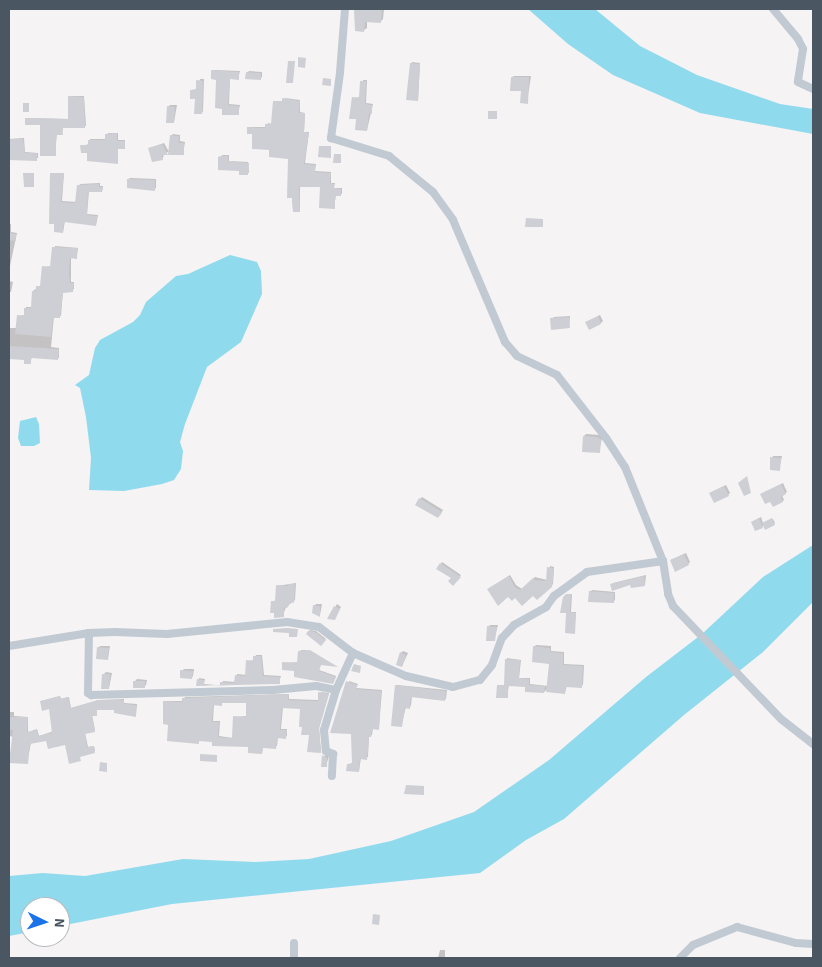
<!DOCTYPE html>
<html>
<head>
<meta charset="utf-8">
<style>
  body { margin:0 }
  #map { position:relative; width:822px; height:967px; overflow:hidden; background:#f5f3f3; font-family:"Source Sans 3",sans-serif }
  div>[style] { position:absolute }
  .water>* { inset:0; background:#90daee }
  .shadow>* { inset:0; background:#0003 }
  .building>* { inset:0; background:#cdcfd5 }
  .minor>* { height:8px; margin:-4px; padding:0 4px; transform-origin:4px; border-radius:4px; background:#c1cad2 }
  span { translate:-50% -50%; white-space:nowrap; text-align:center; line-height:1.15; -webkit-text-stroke:4px #fff; paint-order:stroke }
  .frame { position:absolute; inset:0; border:10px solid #4a5661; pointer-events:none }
  .north { position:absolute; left:20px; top:897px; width:50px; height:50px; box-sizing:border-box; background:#fff; border:1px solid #b7bbc0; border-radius:50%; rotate:94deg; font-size:14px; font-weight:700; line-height:20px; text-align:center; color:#4a5661 }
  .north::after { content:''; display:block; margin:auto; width:18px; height:22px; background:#1a73e8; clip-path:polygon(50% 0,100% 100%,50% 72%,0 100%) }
</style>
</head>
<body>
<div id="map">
  <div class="water">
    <div style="clip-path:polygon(528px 9px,595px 9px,640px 46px,697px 75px,780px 104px,813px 109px,813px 134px,700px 113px,613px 75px,568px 44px)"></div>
    <div style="clip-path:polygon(230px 255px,257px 262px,261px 271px,262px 294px,241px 342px,207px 367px,185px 424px,180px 442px,183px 451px,181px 469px,174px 480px,162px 484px,124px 491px,89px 490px,91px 458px,86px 417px,80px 388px,75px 385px,89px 375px,95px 348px,100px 340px,133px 322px,140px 315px,146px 302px,176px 276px,188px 274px)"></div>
    <div style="clip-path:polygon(36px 417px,39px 424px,40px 443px,34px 446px,21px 446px,18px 438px,20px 421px)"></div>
    <div style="clip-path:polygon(813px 545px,813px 602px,763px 652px,684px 715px,564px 819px,526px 840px,480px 873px,172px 904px,60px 926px,60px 907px,30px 907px,30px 932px,9px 936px,9px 876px,43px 873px,85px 876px,183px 859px,256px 862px,309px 859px,391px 841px,474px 812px,549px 760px,646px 677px,702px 634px,763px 577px)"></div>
  </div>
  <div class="shadow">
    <div style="clip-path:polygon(355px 9px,384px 9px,383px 19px,381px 21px,367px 21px,367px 28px,364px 30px,355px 20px)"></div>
    <div style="clip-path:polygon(412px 62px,420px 63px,418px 100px,411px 64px)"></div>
    <div style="clip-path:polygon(214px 70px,240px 71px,238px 79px,230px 78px,229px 104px,240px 105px,238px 114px,223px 114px,218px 78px)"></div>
    <div style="clip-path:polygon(249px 71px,262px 72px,262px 77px,260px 79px,247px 73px)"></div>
    <div style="clip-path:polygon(514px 76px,531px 76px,527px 102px,522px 90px,512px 77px)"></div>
    <div style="clip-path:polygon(200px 79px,204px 79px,203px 111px,202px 113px,191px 90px,197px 89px)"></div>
    <div style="clip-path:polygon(363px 80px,367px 80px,366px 103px,373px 104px,367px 130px,357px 118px,353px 98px,361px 97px)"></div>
    <div style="clip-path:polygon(71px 96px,84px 96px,86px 126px,63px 127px,62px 134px,57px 133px,55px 155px,42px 124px,26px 118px,69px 119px)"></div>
    <div style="clip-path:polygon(285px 98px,300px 100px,300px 112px,305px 113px,304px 132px,309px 132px,305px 163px,316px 164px,315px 171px,331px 172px,331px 183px,335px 183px,334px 188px,342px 188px,342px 194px,336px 195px,334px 208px,321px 186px,300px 186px,300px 210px,293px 210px,289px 158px,270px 149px,248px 127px,266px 127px,268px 123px,272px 124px,274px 101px,284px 101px)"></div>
    <div style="clip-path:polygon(170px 105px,177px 105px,174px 122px,168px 107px)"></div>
    <div style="clip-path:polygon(108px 133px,118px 133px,118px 140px,125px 140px,125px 146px,118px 148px,118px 162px,88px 152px,82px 146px,89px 144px,90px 139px,107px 139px)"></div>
    <div style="clip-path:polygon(173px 134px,180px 135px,180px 141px,185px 142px,183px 154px,171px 136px)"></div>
    <div style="clip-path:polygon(24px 138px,25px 152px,38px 153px,38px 158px,9px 159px,9px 164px,9px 139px)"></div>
    <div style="clip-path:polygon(164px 143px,169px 152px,164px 153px,163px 158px,153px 161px,150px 148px)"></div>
    <div style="clip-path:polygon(223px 155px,229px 155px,229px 161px,248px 162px,249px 173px,219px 157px)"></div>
    <div style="clip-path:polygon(53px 173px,64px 173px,62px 201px,77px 202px,80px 184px,100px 183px,100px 186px,103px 186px,102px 191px,89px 191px,87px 214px,98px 215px,96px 225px,65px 221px,63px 232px)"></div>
    <div style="clip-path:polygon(130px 178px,156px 179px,156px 188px,154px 189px,128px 179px)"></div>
    <div style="clip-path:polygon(9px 224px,11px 224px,11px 232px,17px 233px,10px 266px)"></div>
    <div style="clip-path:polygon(55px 246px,78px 248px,77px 256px,71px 257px,71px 282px,74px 282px,74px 289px,63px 291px,61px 316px,54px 316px,51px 347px,59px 348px,59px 358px,32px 357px,30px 363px,25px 359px,9px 358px,9px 328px,17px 328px,18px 316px,25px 315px,26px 307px,32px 307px,33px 291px,41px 285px,43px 267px,52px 266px)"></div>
    <div style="clip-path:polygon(9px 281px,13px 282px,11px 292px,9px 292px)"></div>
    <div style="clip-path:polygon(600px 315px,603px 321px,601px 323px,587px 322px)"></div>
    <div style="clip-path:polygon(570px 316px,569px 327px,552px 319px,554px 317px)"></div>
    <div style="clip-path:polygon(586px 434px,600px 435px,602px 438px,599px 452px,584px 436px)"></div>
    <div style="clip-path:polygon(773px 456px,782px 456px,779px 470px,772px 458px)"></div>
    <div style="clip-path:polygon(783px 483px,787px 492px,782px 495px,784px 500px,783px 501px,763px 493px)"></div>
    <div style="clip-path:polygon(726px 485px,730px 493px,728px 495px,710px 493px)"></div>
    <div style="clip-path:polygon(422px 497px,443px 510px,440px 515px,420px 499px)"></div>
    <div style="clip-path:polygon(761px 517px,763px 523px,773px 519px,775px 523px,766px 528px,764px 525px,762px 527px,752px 522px)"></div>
    <div style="clip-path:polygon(686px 553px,690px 562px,688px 564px,671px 560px)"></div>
    <div style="clip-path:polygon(442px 562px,461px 575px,453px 584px,452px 578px,441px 564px)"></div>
    <div style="clip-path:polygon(550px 566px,554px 567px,553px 584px,537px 599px,533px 594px,515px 596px,490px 588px,510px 575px,516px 585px,522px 589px,535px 577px,547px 580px)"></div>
    <div style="clip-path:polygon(646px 575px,645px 585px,612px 585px,613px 583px)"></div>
    <div style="clip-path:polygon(296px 583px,295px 600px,286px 607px,283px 615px,272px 602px,276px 600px,277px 586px)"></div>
    <div style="clip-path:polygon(592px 590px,615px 592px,615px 600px,613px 602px,590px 592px)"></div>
    <div style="clip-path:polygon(572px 594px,571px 612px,576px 612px,574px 633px,567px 612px,565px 596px)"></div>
    <div style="clip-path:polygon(316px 604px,322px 604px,320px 615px,314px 606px)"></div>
    <div style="clip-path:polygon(337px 604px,341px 607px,336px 616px,329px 618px)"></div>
    <div style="clip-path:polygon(490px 625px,498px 625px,494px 640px,488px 627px)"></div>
    <div style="clip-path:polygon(310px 630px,316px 631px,326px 639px,321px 644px,307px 633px)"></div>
    <div style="clip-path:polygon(536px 645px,551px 646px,551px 651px,564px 652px,564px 664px,584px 665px,583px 685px,567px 686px,565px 692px,547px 689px,544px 692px,526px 686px,509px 685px,507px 697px,498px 686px,505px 685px,507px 658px,521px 660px,519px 678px,530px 678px,530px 684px,548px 686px,551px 662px,534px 647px)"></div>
    <div style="clip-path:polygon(100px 646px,110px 646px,108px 658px,98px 648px)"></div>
    <div style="clip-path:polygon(301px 650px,306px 650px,332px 665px,321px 663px,319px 670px,336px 676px,334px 681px,296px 670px,284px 663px,299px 662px)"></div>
    <div style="clip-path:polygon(403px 651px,408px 653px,402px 666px,401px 653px)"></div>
    <div style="clip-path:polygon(256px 655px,262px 655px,264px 675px,281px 676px,279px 682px,222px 684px,223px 681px,235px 682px,237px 674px,247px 675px,248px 661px,254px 660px)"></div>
    <div style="clip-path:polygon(184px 669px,194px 669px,193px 676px,192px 677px,182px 671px)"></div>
    <div style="clip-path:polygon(106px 672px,112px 673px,109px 688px,104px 674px)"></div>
    <div style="clip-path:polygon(199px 678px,205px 679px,204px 684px,216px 685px,198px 685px)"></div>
    <div style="clip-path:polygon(137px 679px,147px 680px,146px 685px,144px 687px,135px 681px)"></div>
    <div style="clip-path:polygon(349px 681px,358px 684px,356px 688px,382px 690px,379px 727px,373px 728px,372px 735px,369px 736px,368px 757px,361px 758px,359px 771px,348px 764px,353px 763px)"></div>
    <div style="clip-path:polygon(397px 685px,447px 690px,446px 699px,412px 696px,411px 706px,406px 707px,401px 726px)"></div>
    <div style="clip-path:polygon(evenodd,321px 692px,329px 693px,319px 727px,321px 752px,310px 734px,301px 708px,283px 707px,281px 729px,287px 729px,287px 736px,278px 737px,277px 746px,263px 747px,262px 753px,249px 746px,214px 741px,200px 740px,198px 743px,169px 724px,165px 701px,183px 701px,185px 697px,289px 694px,289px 699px,319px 700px,321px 692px,223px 701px,248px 702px,247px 716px,235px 717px,233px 738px,219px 736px,220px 721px,213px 721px,214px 704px,221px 704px,223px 701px)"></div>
    <div style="clip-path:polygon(60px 696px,61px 699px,69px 697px,71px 708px,99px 700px,124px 699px,124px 703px,137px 704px,136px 715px,115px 709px,97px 708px,97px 714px,92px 715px,95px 730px,85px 733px,88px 747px,94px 746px,95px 751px,80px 755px,80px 760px,66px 744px,47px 739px,31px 743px,27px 763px,9px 763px,9px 753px,13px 754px,14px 737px,9px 736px,9px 712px,14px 712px,14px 716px,28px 717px,28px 732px,37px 729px,39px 736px,54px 731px,50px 708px,42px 701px)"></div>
    <div style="clip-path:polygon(325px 754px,329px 756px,326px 766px,323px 765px)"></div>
    <div style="clip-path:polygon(440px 950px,445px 950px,445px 958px,438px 958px)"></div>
  </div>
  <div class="building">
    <div style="clip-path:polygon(354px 9px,382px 9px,381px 23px,365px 22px,364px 32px,355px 31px)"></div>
    <div style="clip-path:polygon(298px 57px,306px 58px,305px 68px,298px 67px)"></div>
    <div style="clip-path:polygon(288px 61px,295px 61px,293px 83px,286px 83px)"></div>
    <div style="clip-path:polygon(410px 63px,420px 64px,418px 101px,406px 100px)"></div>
    <div style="clip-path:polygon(211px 70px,239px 72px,239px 80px,230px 79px,228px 105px,239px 106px,239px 115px,222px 115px,222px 109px,215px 108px,216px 80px,211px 79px)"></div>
    <div style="clip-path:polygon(246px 72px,261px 73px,261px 80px,245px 79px)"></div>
    <div style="clip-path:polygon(511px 77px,529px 77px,528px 104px,520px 103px,521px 91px,510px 91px)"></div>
    <div style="clip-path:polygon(323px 78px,331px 79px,331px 86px,322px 85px)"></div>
    <div style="clip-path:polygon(196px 80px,203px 81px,202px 114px,194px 114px,195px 99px,190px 99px,190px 90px,196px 90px)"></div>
    <div style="clip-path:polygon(360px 81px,366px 81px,365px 104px,372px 105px,372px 114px,369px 113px,367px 131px,355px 130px,356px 119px,349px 119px,352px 97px,359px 98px)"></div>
    <div style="clip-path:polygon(68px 96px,84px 97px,85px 128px,62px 128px,63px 135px,56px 135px,56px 156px,40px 156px,40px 125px,25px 125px,25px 118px,68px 119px)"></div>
    <div style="clip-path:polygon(282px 98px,300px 101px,299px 113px,305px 113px,304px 132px,309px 133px,304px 164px,315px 165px,315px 172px,331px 173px,330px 183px,334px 184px,334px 188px,341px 189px,341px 196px,335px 196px,335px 209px,319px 208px,320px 187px,299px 187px,300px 212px,293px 212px,292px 198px,287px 198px,288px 159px,269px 157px,269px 150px,252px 149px,252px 134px,247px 134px,247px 127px,265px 128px,265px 124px,271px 124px,273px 101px,282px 101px)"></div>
    <div style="clip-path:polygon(23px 103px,29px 103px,29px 112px,23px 112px)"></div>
    <div style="clip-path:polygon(167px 106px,175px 107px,174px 123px,166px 123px)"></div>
    <div style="clip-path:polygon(488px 111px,497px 111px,497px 119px,488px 119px)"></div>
    <div style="clip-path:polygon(117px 133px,117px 141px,125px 141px,125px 149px,118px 149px,118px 164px,87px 161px,87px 153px,81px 153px,80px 145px,88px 145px,88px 140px,105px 140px,105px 134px)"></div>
    <div style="clip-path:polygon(170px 135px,179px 136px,179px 143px,184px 143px,184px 155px,168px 155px)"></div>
    <div style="clip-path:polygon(13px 139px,23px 139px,25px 153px,37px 153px,37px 161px,9px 160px,9px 140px)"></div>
    <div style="clip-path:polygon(162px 144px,168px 155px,162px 155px,163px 160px,152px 162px,148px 148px)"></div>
    <div style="clip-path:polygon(319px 146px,331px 146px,331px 158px,318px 157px)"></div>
    <div style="clip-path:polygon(334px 154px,341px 154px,341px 163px,333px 163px)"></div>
    <div style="clip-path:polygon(221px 156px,228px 156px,228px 161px,249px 163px,248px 175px,239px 175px,239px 171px,218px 170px,218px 157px)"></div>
    <div style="clip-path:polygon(23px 173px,34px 173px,34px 187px,24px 187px)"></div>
    <div style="clip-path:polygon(50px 173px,64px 173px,61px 202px,75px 203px,77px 185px,99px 184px,99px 187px,103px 187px,102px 192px,88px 192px,87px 215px,97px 216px,96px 226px,64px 222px,63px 233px,54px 232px,54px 224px,49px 224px)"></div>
    <div style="clip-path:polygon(127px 179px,155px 180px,155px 191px,127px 188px)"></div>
    <div style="clip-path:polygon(526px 218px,543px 219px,543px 227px,525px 227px)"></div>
    <div style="clip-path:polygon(9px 233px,16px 234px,16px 241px,9px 240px)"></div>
    <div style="clip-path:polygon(52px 247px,77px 248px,77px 259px,70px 258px,69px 273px,70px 283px,74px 283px,73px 292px,63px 293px,60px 318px,53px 318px,51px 337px,15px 334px,17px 315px,24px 316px,24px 308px,31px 308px,32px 291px,36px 291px,36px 286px,40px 286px,42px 266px,50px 267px)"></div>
    <div style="clip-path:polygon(598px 316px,601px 324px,589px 330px,585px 322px)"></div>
    <div style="clip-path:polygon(569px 317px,570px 328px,551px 330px,550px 318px)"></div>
    <div style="clip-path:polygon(9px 346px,59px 349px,58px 360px,31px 358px,31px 364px,24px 364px,24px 360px,9px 359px)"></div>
    <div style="clip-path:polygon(583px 436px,598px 437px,601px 440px,600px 453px,582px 452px)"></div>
    <div style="clip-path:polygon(770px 457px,781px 458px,780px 471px,770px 470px)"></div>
    <div style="clip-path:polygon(747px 476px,751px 493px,744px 496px,738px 483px)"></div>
    <div style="clip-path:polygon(781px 484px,786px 494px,781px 497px,783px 502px,773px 507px,770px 502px,765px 504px,760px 494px)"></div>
    <div style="clip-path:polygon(724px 486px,729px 496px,714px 503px,709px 493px)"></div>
    <div style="clip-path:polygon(419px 498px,442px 512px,438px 518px,415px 505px)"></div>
    <div style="clip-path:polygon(759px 518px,763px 528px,755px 531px,751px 522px)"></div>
    <div style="clip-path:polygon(772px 518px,775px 525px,765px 530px,762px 523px)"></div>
    <div style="clip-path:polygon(684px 554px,689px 565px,675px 572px,670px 560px)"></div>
    <div style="clip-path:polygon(440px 563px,461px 577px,453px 586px,448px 581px,451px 578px,436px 569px)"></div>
    <div style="clip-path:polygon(547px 567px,553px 568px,554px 570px,552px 587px,537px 600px,533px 596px,522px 606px,515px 598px,512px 601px,508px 597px,498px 606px,487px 589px,509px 576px,515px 587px,520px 590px,533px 578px,535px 580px,546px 581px)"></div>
    <div style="clip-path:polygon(644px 576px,645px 586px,631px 588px,630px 585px,612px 591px,610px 584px)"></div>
    <div style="clip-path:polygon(288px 584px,295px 584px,294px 603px,291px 602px,287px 608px,284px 608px,284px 617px,274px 618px,274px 613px,270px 613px,271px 601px,275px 601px,276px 585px,288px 586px)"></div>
    <div style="clip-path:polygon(589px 591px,614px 593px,614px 603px,588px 602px)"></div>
    <div style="clip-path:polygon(566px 594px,571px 594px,570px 612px,576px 613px,575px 634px,565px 633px,566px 613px,560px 613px,563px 597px)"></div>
    <div style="clip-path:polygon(313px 605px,320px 606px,320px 617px,312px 613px)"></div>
    <div style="clip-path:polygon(334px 606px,340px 609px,335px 620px,327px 619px)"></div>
    <div style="clip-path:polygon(487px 626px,497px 627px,495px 641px,486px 641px)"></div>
    <div style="clip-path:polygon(287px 628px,298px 629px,297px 637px,289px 637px,289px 633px,273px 632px,273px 629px)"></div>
    <div style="clip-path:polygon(308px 631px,315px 632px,326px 640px,321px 646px,306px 634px)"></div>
    <div style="clip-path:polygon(533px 646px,550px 648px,550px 652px,563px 653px,563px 665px,583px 666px,582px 688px,566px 687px,565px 694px,546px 692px,549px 664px,532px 662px)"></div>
    <div style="clip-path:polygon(97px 647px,109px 648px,108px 660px,96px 659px)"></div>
    <div style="clip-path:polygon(310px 650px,338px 667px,321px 665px,319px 671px,336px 677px,333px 684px,294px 677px,294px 671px,282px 670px,282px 662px,297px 663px,298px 651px)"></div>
    <div style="clip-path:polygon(400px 652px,406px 655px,402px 667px,396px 665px)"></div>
    <div style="clip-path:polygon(253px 656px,261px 656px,263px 676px,280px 677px,280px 684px,196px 686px,197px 679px,204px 680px,204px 685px,220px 686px,220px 682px,234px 683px,235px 675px,245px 676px,246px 660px,253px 661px)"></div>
    <div style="clip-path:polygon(505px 659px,520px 660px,519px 678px,529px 679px,529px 685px,545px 686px,544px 693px,525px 692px,525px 687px,508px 686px,508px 698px,496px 698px,497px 685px,504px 685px)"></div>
    <div style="clip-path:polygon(354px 664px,361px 666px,360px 673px,351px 671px)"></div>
    <div style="clip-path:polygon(180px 670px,193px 671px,192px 679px,180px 678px)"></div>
    <div style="clip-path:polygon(102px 674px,110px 674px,109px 689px,101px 689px)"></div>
    <div style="clip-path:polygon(133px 681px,145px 681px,145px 688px,133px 688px)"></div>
    <div style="clip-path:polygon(346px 681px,357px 685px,356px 689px,381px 691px,379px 730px,372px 729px,371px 737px,369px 737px,367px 760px,360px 759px,359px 772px,346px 771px,347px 764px,352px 764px,351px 734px,330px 733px)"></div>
    <div style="clip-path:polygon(395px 685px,446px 691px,445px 701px,411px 697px,410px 709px,405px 708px,402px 727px,391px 726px)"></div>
    <div style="clip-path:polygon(evenodd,318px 692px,329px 694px,319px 729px,321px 753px,307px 752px,309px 735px,301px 735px,302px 727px,299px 727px,300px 709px,282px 708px,280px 730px,287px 730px,286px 739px,277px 738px,276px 749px,263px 748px,262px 754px,248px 753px,248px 747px,212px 746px,212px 742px,199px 741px,199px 744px,167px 741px,168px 725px,163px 724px,163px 701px,182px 702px,182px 698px,289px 694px,288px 700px,318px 701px,318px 692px,222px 703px,246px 703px,246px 717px,233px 716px,232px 738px,218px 737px,219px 722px,212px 722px,213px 705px,222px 706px,222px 703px)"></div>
    <div style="clip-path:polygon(60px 696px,60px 699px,68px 697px,71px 708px,98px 700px,124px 700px,124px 704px,136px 705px,136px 717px,114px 713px,114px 710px,97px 710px,97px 716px,92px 716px,95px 732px,85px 734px,87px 747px,94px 746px,95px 753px,80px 757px,81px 761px,69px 764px,65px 745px,48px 749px,46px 741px,30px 744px,28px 764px,9px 763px,13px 730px,9px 730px,9px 717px,28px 717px,27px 732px,37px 730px,38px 736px,52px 733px,49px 709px,42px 711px,40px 701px)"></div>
    <div style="clip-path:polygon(200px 754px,217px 755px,217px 762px,200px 761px)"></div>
    <div style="clip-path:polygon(322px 755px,327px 758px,327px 767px,321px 767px)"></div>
    <div style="clip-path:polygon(100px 762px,107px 763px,107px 772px,99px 771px)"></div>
    <div style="clip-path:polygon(406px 785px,424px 786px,424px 795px,404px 794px)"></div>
    <div style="clip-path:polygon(373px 914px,380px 915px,379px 925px,372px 924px)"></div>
  </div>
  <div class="minor">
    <div style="left:345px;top:9px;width:64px;rotate:94.5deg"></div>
    <div style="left:340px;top:73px;width:66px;rotate:97.9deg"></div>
    <div style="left:331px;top:138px;width:61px;rotate:17.2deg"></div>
    <div style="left:389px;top:156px;width:57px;rotate:39.3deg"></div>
    <div style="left:433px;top:192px;width:34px;rotate:54deg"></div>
    <div style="left:453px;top:220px;width:133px;rotate:66.9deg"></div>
    <div style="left:505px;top:342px;width:18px;rotate:49deg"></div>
    <div style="left:517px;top:356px;width:44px;rotate:25.4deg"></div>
    <div style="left:557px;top:375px;width:80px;rotate:52.1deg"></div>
    <div style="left:606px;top:438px;width:35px;rotate:57deg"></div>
    <div style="left:625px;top:467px;width:101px;rotate:68deg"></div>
    <div style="left:663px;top:561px;width:33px;rotate:81deg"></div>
    <div style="left:668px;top:594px;width:13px;rotate:67deg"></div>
    <div style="left:673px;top:606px;width:156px;rotate:46.3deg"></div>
    <div style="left:781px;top:719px;width:41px;rotate:38deg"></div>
    <div style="left:773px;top:9px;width:39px;rotate:50deg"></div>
    <div style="left:798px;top:39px;width:11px;rotate:63deg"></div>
    <div style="left:803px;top:49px;width:33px;rotate:99deg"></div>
    <div style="left:798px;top:82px;width:17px;rotate:25deg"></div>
    <div style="left:89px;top:633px;width:26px;rotate:-2deg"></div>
    <div style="left:115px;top:632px;width:52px;rotate:2.2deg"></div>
    <div style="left:167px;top:634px;width:121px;rotate:-5.7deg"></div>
    <div style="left:287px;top:622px;width:32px;rotate:9deg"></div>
    <div style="left:319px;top:627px;width:43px;rotate:37.4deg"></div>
    <div style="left:9px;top:646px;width:81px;rotate:-9.2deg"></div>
    <div style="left:89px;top:633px;width:60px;rotate:91deg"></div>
    <div style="left:88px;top:693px;width:4px;rotate:34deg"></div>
    <div style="left:91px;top:695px;width:182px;rotate:-1.6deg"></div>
    <div style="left:273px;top:690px;width:43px;rotate:-5.3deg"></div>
    <div style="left:316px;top:686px;width:20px;rotate:11deg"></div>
    <div style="left:336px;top:690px;width:42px;rotate:106.7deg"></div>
    <div style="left:324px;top:730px;width:21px;rotate:85deg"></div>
    <div style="left:326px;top:751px;width:8px;rotate:23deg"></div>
    <div style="left:333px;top:754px;width:22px;rotate:93deg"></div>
    <div style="left:336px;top:690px;width:41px;rotate:-65.3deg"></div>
    <div style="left:353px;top:653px;width:58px;rotate:23.5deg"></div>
    <div style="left:406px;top:676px;width:48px;rotate:13.2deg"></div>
    <div style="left:453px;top:687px;width:28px;rotate:-15deg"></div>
    <div style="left:480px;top:680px;width:19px;rotate:-51deg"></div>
    <div style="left:492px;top:665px;width:29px;rotate:-70deg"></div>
    <div style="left:502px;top:638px;width:18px;rotate:-47deg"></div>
    <div style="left:514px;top:625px;width:37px;rotate:-29deg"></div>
    <div style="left:546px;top:607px;width:14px;rotate:-54deg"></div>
    <div style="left:554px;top:596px;width:41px;rotate:-36deg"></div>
    <div style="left:587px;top:572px;width:77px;rotate:-8.2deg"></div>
    <div style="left:294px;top:958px;width:15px;rotate:-90deg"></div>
    <div style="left:680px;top:958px;width:18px;rotate:-45deg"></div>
    <div style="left:693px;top:945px;width:48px;rotate:-22.2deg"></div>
    <div style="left:737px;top:927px;width:61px;rotate:15.2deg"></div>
    <div style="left:796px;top:943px;width:17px;rotate:3deg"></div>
  </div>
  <div class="frame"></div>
  <div class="north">N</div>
</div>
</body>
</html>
